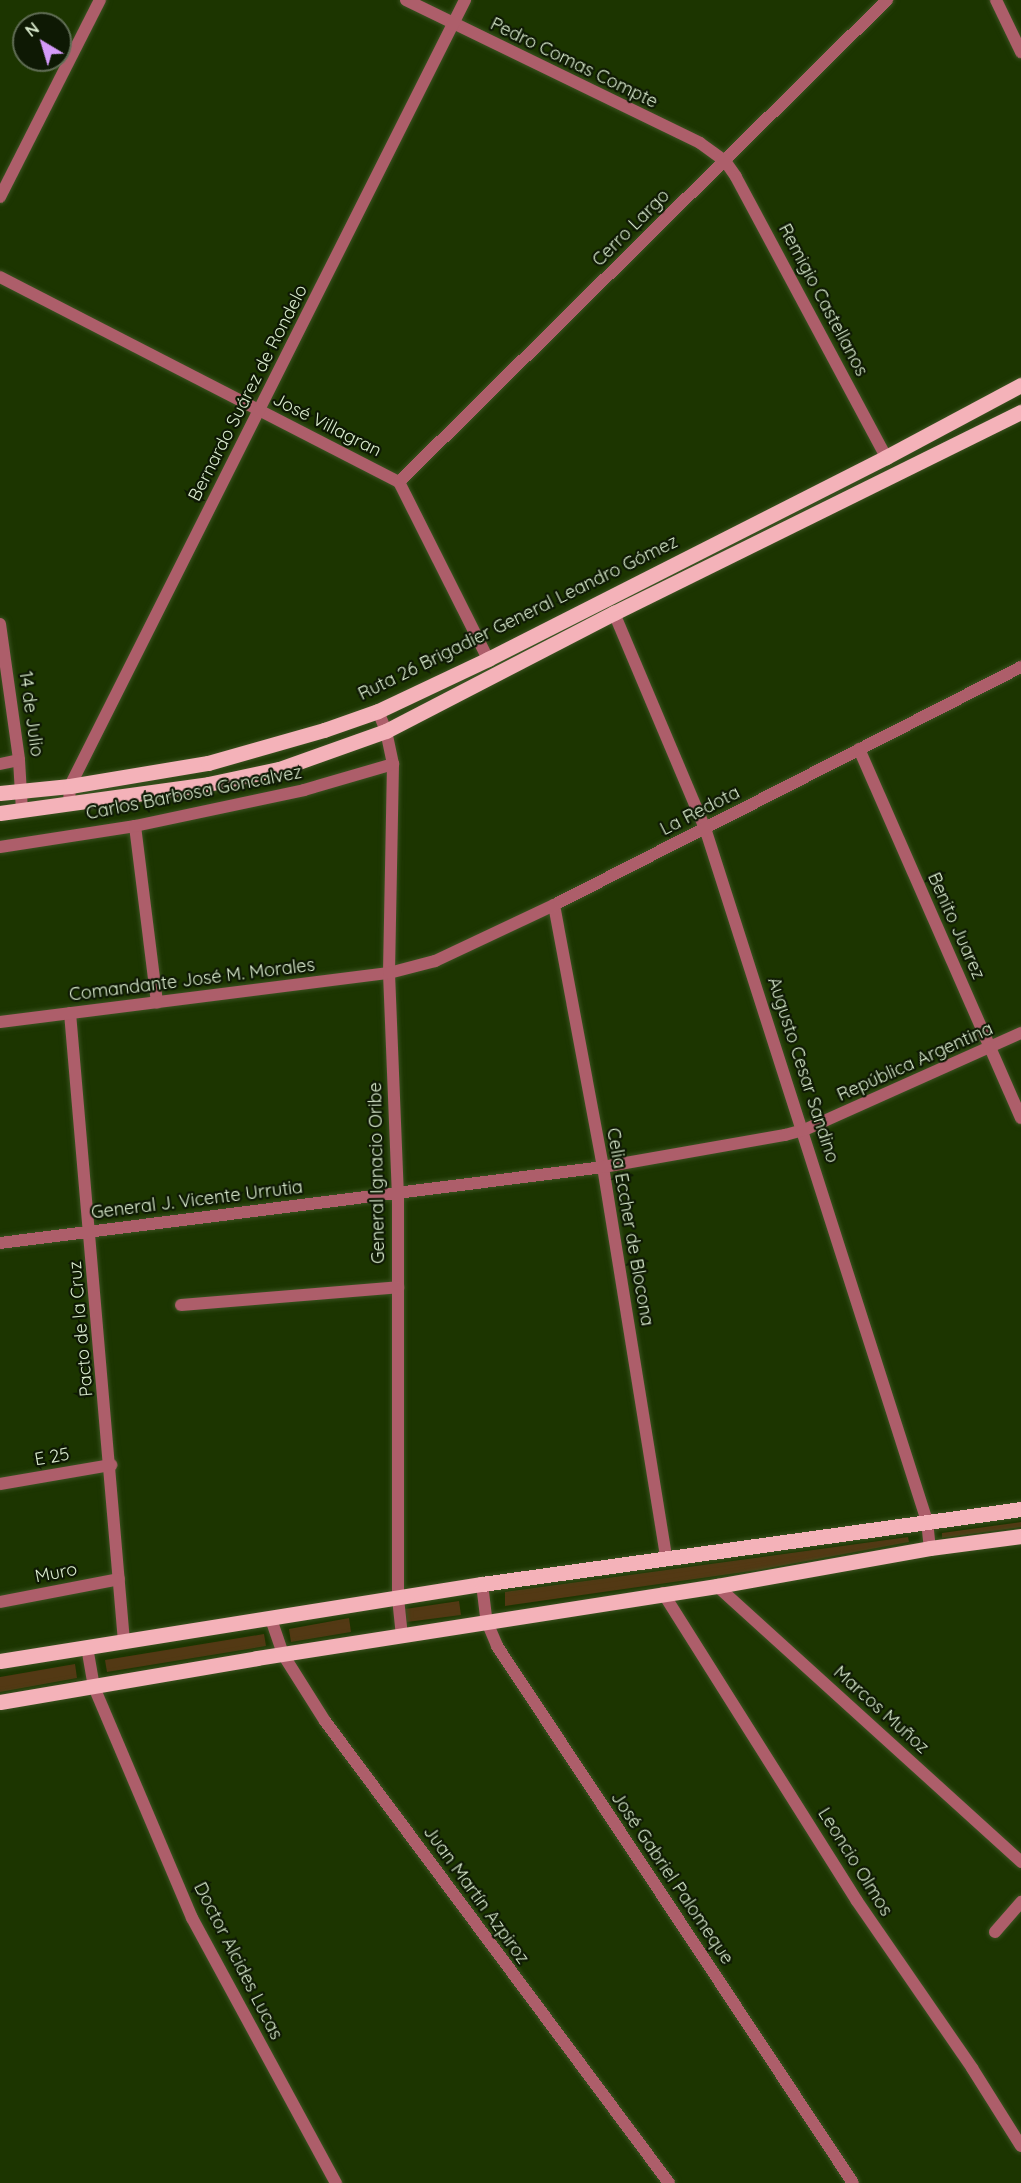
<!DOCTYPE html>
<html>
<head>
<meta charset="utf-8">
<style>
  body { margin:0 }
  #map { position:relative; width:1021px; height:2183px; overflow:hidden; background:#1c3500; font-family:Quicksand,sans-serif }
  div>[style] { position:absolute }
  .green>* { inset:0; background:#533914 }
  .roads { filter:drop-shadow(0 0 2px #3b5221) drop-shadow(0 0 2px #3b5221) }
  .minor>* { height:12px; margin:-6px; padding:0 6px; transform-origin:6px; border-radius:6px; background:#ad5e6a }
  .tertiary>* { height:12px; margin:-6px; padding:0 6px; transform-origin:6px; border-radius:6px; background:#ad5e6a }
  .primary>* { height:15px; margin:-7.5px; padding:0 7.5px; transform-origin:7.5px; border-radius:7.5px; background:#f4b2b9 }
  span { translate:-50% -50%; white-space:nowrap; text-align:center; line-height:1.15; -webkit-text-stroke:4.5px #0e1904; paint-order:stroke }
  .street-label { font-size:18px; color:#dbeccf }
  .north { position:absolute; left:12px; top:12px; width:60px; height:60px; box-sizing:border-box; background:#0e1904; border:2px solid #606d55; border-radius:50%; rotate:322deg; font-size:16px; font-weight:700; line-height:24px; text-align:center; color:#dbeccf }
  .north::after { content:''; display:block; margin:auto; width:21px; height:27px; background:#d59bfa; clip-path:polygon(50% 0,100% 100%,50% 72%,0 100%) }
</style>
</head>
<body>
<div id="map">
  <div class="green">
    <div style="clip-path:polygon(1021px 1522px,1021px 1527px,942px 1538px,942px 1533px)"></div>
    <div style="clip-path:polygon(908px 1537px,909px 1542px,758px 1570px,505px 1606px,505px 1592px)"></div>
    <div style="clip-path:polygon(459px 1601px,461px 1615px,407px 1622px,405px 1609px)"></div>
    <div style="clip-path:polygon(349px 1618px,351px 1632px,291px 1642px,289px 1629px)"></div>
    <div style="clip-path:polygon(264px 1634px,266px 1646px,107px 1672px,105px 1660px)"></div>
    <div style="clip-path:polygon(75px 1664px,77px 1678px,0 1692px,0 1677px)"></div>
  </div>
  <div class="roads">
    <div class="minor">
      <div style="left:406px;top:0;width:327px;rotate:25.9deg"></div>
      <div style="left:700px;top:143px;width:31px;rotate:36deg"></div>
      <div style="left:725px;top:161px;width:19px;rotate:55deg"></div>
      <div style="left:736px;top:177px;width:318px;rotate:61.8deg"></div>
      <div style="left:0;top:197px;width:221px;rotate:-63.1deg"></div>
      <div style="left:0;top:277px;width:449px;rotate:27.2deg"></div>
      <div style="left:399px;top:482px;width:198px;rotate:63.3deg"></div>
      <div style="left:399px;top:482px;width:686px;rotate:-44.65deg"></div>
      <div style="left:614px;top:613px;width:233px;rotate:67.1deg"></div>
      <div style="left:705px;top:828px;width:728px;rotate:72.24deg"></div>
      <div style="left:927px;top:1521px;width:27px;rotate:84deg"></div>
      <div style="left:0;top:624px;width:137px;rotate:82deg"></div>
      <div style="left:19px;top:760px;width:50px;rotate:86.6deg"></div>
      <div style="left:378px;top:711px;width:22px;rotate:68deg"></div>
      <div style="left:386px;top:731px;width:34px;rotate:78deg"></div>
      <div style="left:393px;top:764px;width:209px;rotate:91.1deg"></div>
      <div style="left:389px;top:973px;width:221px;rotate:87.7deg"></div>
      <div style="left:398px;top:1194px;width:404px;rotate:90deg"></div>
      <div style="left:398px;top:1598px;width:38px;rotate:84deg"></div>
      <div style="left:859px;top:749px;width:403px;rotate:66.3deg"></div>
      <div style="left:0;top:764px;width:19px;rotate:-12deg"></div>
      <div style="left:135px;top:826px;width:178px;rotate:82.9deg"></div>
      <div style="left:0;top:847px;width:137px;rotate:-8.8deg"></div>
      <div style="left:135px;top:826px;width:173px;rotate:-12deg"></div>
      <div style="left:304px;top:790px;width:93px;rotate:-16.3deg"></div>
      <div style="left:554px;top:905px;width:267px;rotate:79.4deg"></div>
      <div style="left:603px;top:1167px;width:395px;rotate:80.8deg"></div>
      <div style="left:70px;top:1013px;width:630px;rotate:85.09deg"></div>
      <div style="left:0;top:1022px;width:392px;rotate:-7.2deg"></div>
      <div style="left:389px;top:973px;width:48px;rotate:-14.6deg"></div>
      <div style="left:435px;top:961px;width:132px;rotate:-25.2deg"></div>
      <div style="left:554px;top:905px;width:524px;rotate:-27.01deg"></div>
      <div style="left:0;top:1243px;width:608px;rotate:-7.18deg"></div>
      <div style="left:603px;top:1167px;width:185px;rotate:-10deg"></div>
      <div style="left:785px;top:1135px;width:20px;rotate:-15deg"></div>
      <div style="left:804px;top:1130px;width:238px;rotate:-24.1deg"></div>
      <div style="left:181px;top:1305px;width:218px;rotate:-4.7deg"></div>
      <div style="left:0;top:1484px;width:113px;rotate:-9.7deg"></div>
      <div style="left:482px;top:1584px;width:38px;rotate:83deg"></div>
      <div style="left:487px;top:1622px;width:26px;rotate:67deg"></div>
      <div style="left:497px;top:1646px;width:644px;rotate:56.46deg"></div>
      <div style="left:717px;top:1586px;width:411px;rotate:42.2deg"></div>
      <div style="left:663px;top:1593px;width:364px;rotate:57.8deg"></div>
      <div style="left:857px;top:1901px;width:203px;rotate:55.4deg"></div>
      <div style="left:972px;top:2068px;width:92px;rotate:57.9deg"></div>
      <div style="left:0;top:1602px;width:121px;rotate:-10.9deg"></div>
      <div style="left:271px;top:1619px;width:39px;rotate:71deg"></div>
      <div style="left:284px;top:1656px;width:77px;rotate:57.8deg"></div>
      <div style="left:325px;top:1721px;width:576px;rotate:53.33deg"></div>
      <div style="left:87px;top:1647px;width:41px;rotate:80.1deg"></div>
      <div style="left:94px;top:1687px;width:251px;rotate:67deg"></div>
      <div style="left:192px;top:1918px;width:302px;rotate:61.5deg"></div>
      <div style="left:995px;top:1932px;width:40px;rotate:-49deg"></div>
    </div>
    <div class="tertiary">
      <div style="left:996px;top:0;width:58px;rotate:64.3deg"></div>
      <div style="left:69px;top:804px;width:18px;rotate:-87deg"></div>
      <div style="left:70px;top:786px;width:880px;rotate:-63.32deg"></div>
    </div>
    <div class="primary">
      <div style="left:0;top:793px;width:70px;rotate:-5.7deg"></div>
      <div style="left:70px;top:786px;width:140px;rotate:-9.5deg"></div>
      <div style="left:208px;top:763px;width:121px;rotate:-15.9deg"></div>
      <div style="left:324px;top:730px;width:57px;rotate:-19.4deg"></div>
      <div style="left:378px;top:711px;width:122px;rotate:-25.3deg"></div>
      <div style="left:488px;top:659px;width:446px;rotate:-26.9deg"></div>
      <div style="left:886px;top:457px;width:153px;rotate:-28.1deg"></div>
      <div style="left:0;top:813px;width:210px;rotate:-7.9deg"></div>
      <div style="left:208px;top:784px;width:73px;rotate:-11.9deg"></div>
      <div style="left:279px;top:769px;width:114px;rotate:-19.6deg"></div>
      <div style="left:386px;top:731px;width:257px;rotate:-27.4deg"></div>
      <div style="left:614px;top:613px;width:454px;rotate:-26.3deg"></div>
      <div style="left:0;top:1661px;width:488px;rotate:-9.1deg"></div>
      <div style="left:482px;top:1584px;width:544px;rotate:-7.92deg"></div>
      <div style="left:0;top:1702px;width:261px;rotate:-9.7deg"></div>
      <div style="left:257px;top:1658px;width:466px;rotate:-8.9deg"></div>
      <div style="left:717px;top:1586px;width:216px;rotate:-10.1deg"></div>
      <div style="left:930px;top:1548px;width:92px;rotate:-7.5deg"></div>
    </div>
  </div>
  <div class="street-label">
    <span style="left:574px;top:63px;rotate:26deg">Pedro Comas Compte</span>
    <span style="left:631px;top:228px;rotate:-45deg">Cerro Largo</span>
    <span style="left:823px;top:300px;rotate:62deg">Remigio Castellanos</span>
    <span style="left:248px;top:393px;rotate:-63deg">Bernardo Suárez de Rondelo</span>
    <span style="left:327px;top:425px;rotate:27deg">José Villagran</span>
    <span style="left:518px;top:618px;rotate:-26deg">Ruta 26 Brigadier General Leandro Gómez</span>
    <span style="left:31px;top:714px;rotate:82deg">14 de Julio</span>
    <span style="left:194px;top:793px;rotate:-11deg">Carlos Barbosa Goncalvez</span>
    <span style="left:700px;top:811px;rotate:-27deg">La Redota</span>
    <span style="left:956px;top:926px;rotate:66deg">Benito Juarez</span>
    <span style="left:192px;top:980px;rotate:-7deg">Comandante José M. Morales</span>
    <span style="left:915px;top:1062px;rotate:-24deg">República Argentina</span>
    <span style="left:803px;top:1070px;rotate:72deg">Augusto Cesar Sandino</span>
    <span style="left:377px;top:1173px;rotate:-91deg">General Ignacio Oribe</span>
    <span style="left:197px;top:1200px;rotate:-7deg">General J. Vicente Urrutia</span>
    <span style="left:630px;top:1227px;rotate:80deg">Celia Eccher de Blocona</span>
    <span style="left:81px;top:1329px;rotate:-95deg">Pacto de la Cruz</span>
    <span style="left:52px;top:1457px;rotate:-10deg">E 25</span>
    <span style="left:56px;top:1573px;rotate:-11deg">Muro</span>
    <span style="left:881px;top:1710px;rotate:42deg">Marcos Muñoz</span>
    <span style="left:855px;top:1862px;rotate:58deg">Leoncio Olmos</span>
    <span style="left:672px;top:1878px;rotate:56deg">José Gabriel Palomeque</span>
    <span style="left:476px;top:1895px;rotate:54deg">Juan Martín Azpiroz</span>
    <span style="left:238px;top:1961px;rotate:63deg">Doctor Alcides Lucas</span>
  </div>
  <div class="north">N</div>
</div>
</body>
</html>
